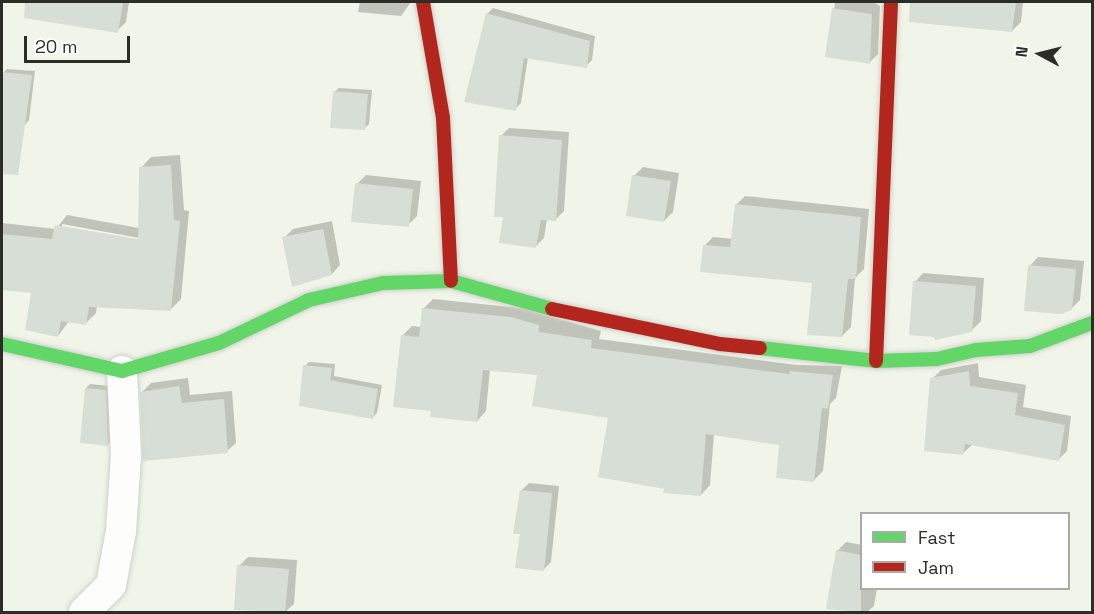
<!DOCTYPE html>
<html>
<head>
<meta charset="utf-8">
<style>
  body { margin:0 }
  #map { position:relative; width:1094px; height:614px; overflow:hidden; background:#f0f4e9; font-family:"Space Grotesk",sans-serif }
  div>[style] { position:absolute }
  .shadow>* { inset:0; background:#0003 }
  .building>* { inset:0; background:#d7ded5 }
  .roads { filter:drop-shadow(0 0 2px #ced1c9) drop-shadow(0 0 2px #ced1c9) }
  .street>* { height:30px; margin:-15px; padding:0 15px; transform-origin:15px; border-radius:15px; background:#fdfdfc }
  .fast>* { height:14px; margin:-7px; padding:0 7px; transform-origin:7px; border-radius:7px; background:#63d668 }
  .jam>* { height:14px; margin:-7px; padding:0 7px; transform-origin:7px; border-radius:7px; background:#b3261e }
  span { translate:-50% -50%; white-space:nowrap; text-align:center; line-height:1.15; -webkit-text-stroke:4.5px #fff; paint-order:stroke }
  .frame { position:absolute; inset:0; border:3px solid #2b2d26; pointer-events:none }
  .legend { position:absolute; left:860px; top:512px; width:210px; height:78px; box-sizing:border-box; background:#fff; border:2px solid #aaaba8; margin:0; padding:8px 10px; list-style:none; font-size:18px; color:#2b2d26 }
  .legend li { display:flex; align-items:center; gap:12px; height:30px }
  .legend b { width:30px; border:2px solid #aaaba8 }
  .north { position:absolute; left:1010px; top:24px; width:60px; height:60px; -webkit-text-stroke:4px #fff; paint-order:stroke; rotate:277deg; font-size:16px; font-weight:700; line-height:24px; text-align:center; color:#2b2d26 }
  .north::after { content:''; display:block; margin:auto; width:21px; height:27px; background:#2b2d26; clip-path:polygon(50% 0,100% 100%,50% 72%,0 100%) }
  .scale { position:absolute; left:24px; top:36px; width:106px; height:27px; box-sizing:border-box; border:3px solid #2b2d26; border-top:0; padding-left:8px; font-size:18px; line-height:21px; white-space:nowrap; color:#2b2d26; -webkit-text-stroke:4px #fff; paint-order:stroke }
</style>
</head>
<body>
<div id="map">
  <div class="shadow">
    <div style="clip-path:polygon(56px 2px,129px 2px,126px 22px,117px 31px,53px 21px)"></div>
    <div style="clip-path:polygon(360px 2px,411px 2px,401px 16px,358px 12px)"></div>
    <div style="clip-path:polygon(835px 2px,873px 2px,880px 6px,878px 54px,869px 63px,827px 56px)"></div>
    <div style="clip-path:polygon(948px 2px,1023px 2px,1021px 22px,1012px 31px,946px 24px)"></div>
    <div style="clip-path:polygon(493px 8px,595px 36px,592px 60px,586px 66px,528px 57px,521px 103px,515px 109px,487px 14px)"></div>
    <div style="clip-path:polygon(7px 69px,35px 71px,29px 120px,25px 125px,2px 121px,3px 73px)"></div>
    <div style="clip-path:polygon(339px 88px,372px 90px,369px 124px,364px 129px,334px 92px)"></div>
    <div style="clip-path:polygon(509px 128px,569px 132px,564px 211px,556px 219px,547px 219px,544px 238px,536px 246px,505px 216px,501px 136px)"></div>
    <div style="clip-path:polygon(evenodd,180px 155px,184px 210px,189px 211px,181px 299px,170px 310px,97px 306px,96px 313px,85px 324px,69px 321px,58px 336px,33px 292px,2px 289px,2px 223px,56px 229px,67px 215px,139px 228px,141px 168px,151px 157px,180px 155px,62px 224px,145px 239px,145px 242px,62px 228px,62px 224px)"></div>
    <div style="clip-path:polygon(643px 167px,679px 173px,673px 212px,664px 221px,634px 176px)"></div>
    <div style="clip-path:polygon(366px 175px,421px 181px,417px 216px,408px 225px,357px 184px)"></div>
    <div style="clip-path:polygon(745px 196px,869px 209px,864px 269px,855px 278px,851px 327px,842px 336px,814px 282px,705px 245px,713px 237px,733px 239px,736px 205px)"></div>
    <div style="clip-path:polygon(332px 221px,340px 265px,332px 274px,284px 238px,293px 229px)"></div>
    <div style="clip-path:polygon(1038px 257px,1084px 261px,1080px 300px,1071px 309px,1030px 266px)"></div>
    <div style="clip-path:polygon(923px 273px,984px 278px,981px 321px,972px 330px,915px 282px)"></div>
    <div style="clip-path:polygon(433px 299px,521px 308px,601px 331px,599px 339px,797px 365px,842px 366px,836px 398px,830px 404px,823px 471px,814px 480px,781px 444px,714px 434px,710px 485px,701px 495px,610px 416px,538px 374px,490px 369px,486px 411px,477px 421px,432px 409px,402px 336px,412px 326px,421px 327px,423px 309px)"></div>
    <div style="clip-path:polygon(309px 362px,335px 364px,334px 376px,382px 385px,377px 413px,373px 417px,305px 366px)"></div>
    <div style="clip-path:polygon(978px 363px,979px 377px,1026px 385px,1023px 407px,1071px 416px,1067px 451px,1058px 460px,973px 444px,963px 453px,932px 379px,941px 370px)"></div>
    <div style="clip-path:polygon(188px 378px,190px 395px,232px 391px,236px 443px,227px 451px,142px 392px,151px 383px)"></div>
    <div style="clip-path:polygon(90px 384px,109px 386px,112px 440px,108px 444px,86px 388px)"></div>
    <div style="clip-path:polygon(529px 483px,559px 486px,551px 562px,544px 569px,521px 533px,521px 491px)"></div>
    <div style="clip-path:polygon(846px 542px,862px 545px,862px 588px,877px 588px,874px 606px,867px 612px,828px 608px,837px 551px)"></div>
    <div style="clip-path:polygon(248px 557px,297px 560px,294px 604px,285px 612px,236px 609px,239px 566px)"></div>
  </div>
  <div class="building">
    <div style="clip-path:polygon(25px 2px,123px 2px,118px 33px,24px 18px)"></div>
    <div style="clip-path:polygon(910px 2px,1016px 2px,1012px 32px,909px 22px)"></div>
    <div style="clip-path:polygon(832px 8px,872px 14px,870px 64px,825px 57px)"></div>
    <div style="clip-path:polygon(486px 13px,590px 41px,587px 68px,524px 58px,516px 111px,464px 102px)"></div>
    <div style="clip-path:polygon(2px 72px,32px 75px,18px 175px,2px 174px)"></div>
    <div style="clip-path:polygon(333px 91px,368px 94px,365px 130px,330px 128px)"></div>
    <div style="clip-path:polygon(499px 135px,562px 140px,556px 221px,541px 220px,536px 248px,499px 243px,503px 217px,494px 217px)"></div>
    <div style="clip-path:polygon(171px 165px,174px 220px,180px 221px,171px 311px,89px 307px,86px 325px,61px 321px,58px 337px,25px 330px,31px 293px,2px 290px,2px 234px,52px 239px,55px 225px,138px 239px,139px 167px)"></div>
    <div style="clip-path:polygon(632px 175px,671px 181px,664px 222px,626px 216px)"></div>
    <div style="clip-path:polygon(355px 183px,413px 189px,409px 227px,351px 222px)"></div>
    <div style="clip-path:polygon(735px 204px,861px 217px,856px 279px,848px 279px,842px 337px,807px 335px,812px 283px,700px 272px,703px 245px,730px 247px)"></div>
    <div style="clip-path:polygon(323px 229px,332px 275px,292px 287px,282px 237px)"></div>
    <div style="clip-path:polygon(1028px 265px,1076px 269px,1072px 310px,1061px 314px,1024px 311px)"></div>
    <div style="clip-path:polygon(913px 281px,976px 286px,972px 332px,935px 340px,934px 337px,909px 335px)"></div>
    <div style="clip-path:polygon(422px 308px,511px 317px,539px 325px,539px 332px,592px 340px,591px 348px,789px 374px,790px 371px,833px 375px,828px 409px,822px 408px,814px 482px,776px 478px,779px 445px,706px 434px,701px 496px,663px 493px,664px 489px,598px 477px,608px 418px,532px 406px,537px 375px,483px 370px,477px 422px,430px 417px,431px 411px,393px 407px,401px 335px,419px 337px)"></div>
    <div style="clip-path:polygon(303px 365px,332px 368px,330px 380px,378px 389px,373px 419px,299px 406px)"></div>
    <div style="clip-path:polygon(969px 371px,970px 386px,1018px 393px,1015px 415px,1065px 425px,1059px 461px,965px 444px,963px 455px,924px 451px,930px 378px)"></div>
    <div style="clip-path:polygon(179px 386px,182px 403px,224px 399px,228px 453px,143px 461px,140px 392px)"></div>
    <div style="clip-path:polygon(85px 388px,106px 390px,108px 446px,80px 443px)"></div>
    <div style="clip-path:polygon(520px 490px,552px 493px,544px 571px,515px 568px,520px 534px,513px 534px)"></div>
    <div style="clip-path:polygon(836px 550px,861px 555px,861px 612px,826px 609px)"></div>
    <div style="clip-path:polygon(237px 565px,289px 569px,285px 612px,234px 610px)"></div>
  </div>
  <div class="roads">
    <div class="street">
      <div style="left:84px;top:612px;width:38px;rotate:-45deg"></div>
      <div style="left:111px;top:585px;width:55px;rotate:-79.5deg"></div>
      <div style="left:121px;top:531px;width:75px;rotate:-86.2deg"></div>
      <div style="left:126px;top:456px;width:85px;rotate:-92.7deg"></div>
    </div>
    <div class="fast">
      <div style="left:2px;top:344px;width:123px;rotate:12.7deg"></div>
      <div style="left:122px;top:371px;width:101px;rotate:-16.1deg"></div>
      <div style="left:219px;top:343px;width:100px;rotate:-25.5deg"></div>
      <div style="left:309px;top:300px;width:76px;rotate:-12.9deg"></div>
      <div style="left:383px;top:283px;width:68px;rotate:-1.7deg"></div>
      <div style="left:451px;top:281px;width:105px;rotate:15.5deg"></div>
      <div style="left:760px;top:348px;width:117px;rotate:6.4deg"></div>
      <div style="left:876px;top:361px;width:61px;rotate:-1.9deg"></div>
      <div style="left:937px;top:359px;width:40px;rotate:-13deg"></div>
      <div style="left:976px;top:350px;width:54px;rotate:-4.2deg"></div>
      <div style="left:1030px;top:346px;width:66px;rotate:-20.4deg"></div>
    </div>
    <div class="jam">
      <div style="left:423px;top:2px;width:118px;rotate:80.2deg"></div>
      <div style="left:443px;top:118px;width:163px;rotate:87.2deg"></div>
      <div style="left:552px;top:309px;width:172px;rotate:11.8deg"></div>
      <div style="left:720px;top:344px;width:40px;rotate:5.7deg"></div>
      <div style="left:876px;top:361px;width:359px;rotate:-87.6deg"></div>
    </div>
  </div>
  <div class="frame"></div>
  <ul class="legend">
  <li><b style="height:8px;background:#63d668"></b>Fast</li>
  <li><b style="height:8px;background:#b3261e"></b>Jam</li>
  </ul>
  <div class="north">N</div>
  <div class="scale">20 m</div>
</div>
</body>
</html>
